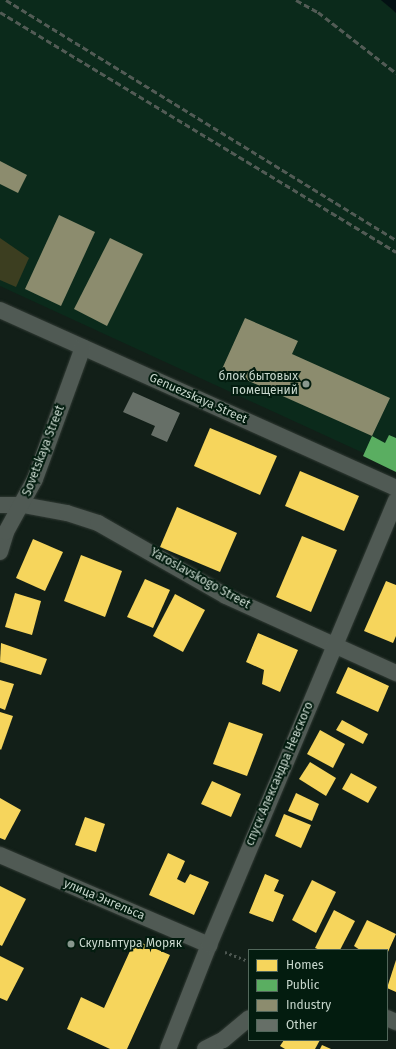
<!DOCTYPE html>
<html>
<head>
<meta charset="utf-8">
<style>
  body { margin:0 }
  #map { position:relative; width:396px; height:1049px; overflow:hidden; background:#121f18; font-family:"Fira Sans",sans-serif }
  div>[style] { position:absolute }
  .built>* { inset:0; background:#0b2a1b }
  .green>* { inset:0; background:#3c3e20 }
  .water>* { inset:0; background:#031113 }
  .homes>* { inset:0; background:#f6d55c }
  .public>* { inset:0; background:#5aae61 }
  .industry>* { inset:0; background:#8c8c6e }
  .building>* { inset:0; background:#666f67 }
  .path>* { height:2.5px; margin-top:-1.25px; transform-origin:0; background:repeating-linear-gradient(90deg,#4c5650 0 2px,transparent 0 5px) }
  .roads { filter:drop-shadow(0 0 1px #313a34) drop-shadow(0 0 1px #313a34) }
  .street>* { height:16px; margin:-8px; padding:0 8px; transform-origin:8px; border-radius:8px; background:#505a54 }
  .rail>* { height:3px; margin-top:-1.5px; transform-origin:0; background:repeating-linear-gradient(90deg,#525b55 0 6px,transparent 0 9px) }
  .dots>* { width:11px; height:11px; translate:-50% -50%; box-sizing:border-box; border:2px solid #031c0f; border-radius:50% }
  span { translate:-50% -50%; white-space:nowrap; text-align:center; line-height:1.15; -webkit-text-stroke:4px #031c0f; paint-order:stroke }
  .poi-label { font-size:12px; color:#c8d7cd }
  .right { translate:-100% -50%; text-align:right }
  .left { translate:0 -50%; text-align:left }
  .street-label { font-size:12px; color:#c8d7cd }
  .legend { position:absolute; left:248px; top:949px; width:140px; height:92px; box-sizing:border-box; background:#031c0f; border:1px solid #52675b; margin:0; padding:5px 7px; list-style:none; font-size:12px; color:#c8d7cd }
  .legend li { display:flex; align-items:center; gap:8px; height:20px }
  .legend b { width:20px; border:1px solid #52675b }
</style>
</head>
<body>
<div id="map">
  <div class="built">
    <div style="clip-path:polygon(0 0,381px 0,396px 13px,396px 468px,0 286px)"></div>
  </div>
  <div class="green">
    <div style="clip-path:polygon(0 238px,29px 258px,16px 287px,0 280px)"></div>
  </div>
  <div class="water">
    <div style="clip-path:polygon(381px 0,396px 0,396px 13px,392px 9px)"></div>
  </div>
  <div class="homes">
    <div style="clip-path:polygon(210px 428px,277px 456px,260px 495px,194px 466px)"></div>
    <div style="clip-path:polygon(300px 471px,359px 496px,344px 531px,285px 506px)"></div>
    <div style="clip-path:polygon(177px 507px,237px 533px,220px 572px,160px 547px)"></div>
    <div style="clip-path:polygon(302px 536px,337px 550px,311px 612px,276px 597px)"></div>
    <div style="clip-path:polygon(33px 539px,63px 552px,45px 591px,16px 578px)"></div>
    <div style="clip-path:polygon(81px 555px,122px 571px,105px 617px,64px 601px)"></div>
    <div style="clip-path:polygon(145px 579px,170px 590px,153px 628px,127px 617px)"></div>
    <div style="clip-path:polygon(386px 581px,396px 585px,396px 636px,393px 643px,364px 631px)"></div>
    <div style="clip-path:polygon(15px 593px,41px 601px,32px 635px,5px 627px)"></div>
    <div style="clip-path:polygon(175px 594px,205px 610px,183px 652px,153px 636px)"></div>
    <div style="clip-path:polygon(258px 633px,298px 650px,280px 692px,262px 684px,264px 670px,246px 662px)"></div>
    <div style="clip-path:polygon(1px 643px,47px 659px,41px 675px,0 662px)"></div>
    <div style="clip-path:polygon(348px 667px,389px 686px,378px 712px,336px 693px)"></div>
    <div style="clip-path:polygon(0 680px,14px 684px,5px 710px,0 708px)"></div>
    <div style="clip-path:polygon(0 712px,13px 716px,1px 750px,0 749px)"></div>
    <div style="clip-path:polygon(342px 720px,368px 734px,363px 744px,336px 730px)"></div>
    <div style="clip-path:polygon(229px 722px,263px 734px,247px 776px,213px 764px)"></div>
    <div style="clip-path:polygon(320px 730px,345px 744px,333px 768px,307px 754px)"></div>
    <div style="clip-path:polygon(310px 762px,336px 778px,326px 796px,299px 779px)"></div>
    <div style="clip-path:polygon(351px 773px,377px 787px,368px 803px,342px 789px)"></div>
    <div style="clip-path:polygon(212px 781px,241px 794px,231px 817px,201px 804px)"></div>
    <div style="clip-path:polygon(296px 793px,319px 804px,312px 821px,288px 811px)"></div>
    <div style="clip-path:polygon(0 798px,21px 810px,5px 840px,0 838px)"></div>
    <div style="clip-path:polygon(284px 814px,311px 825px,301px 848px,275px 836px)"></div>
    <div style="clip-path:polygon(85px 817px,105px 824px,96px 852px,75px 845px)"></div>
    <div style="clip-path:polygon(168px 853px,185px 861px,177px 879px,185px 883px,190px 874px,209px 882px,194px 915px,149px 895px)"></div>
    <div style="clip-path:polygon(265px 874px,279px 880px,274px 891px,284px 895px,273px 922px,249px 913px)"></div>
    <div style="clip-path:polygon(312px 880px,336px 892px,316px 933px,292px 920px)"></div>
    <div style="clip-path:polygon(0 886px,26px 899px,2px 946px,0 945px)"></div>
    <div style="clip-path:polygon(334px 910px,355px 921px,340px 950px,320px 950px,315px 948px)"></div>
    <div style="clip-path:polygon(367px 920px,396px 934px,387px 954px,387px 950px,360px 950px,354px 946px)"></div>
    <div style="clip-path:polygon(135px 940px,170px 955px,127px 1049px,110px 1049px,67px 1029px,81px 997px,104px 1008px)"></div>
    <div style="clip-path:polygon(0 956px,24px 968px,7px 1001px,0 998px)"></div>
    <div style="clip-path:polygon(396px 960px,396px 992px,387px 988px)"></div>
    <div style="clip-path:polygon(284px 1040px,320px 1040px,315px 1049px,285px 1049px,280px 1046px)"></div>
    <div style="clip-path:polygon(322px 1045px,331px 1049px,320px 1049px)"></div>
  </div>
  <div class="public">
    <div style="clip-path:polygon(389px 435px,396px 438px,396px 472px,363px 456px,372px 436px,385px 443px)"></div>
  </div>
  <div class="industry">
    <div style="clip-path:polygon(0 161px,27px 175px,18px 193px,0 184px)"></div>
    <div style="clip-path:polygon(59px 215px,95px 232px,61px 306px,25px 289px)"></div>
    <div style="clip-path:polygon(110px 238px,143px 254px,107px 326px,74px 309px)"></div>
    <div style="clip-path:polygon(245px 318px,298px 341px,292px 354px,390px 398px,372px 436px,222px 369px)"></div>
  </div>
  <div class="building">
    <div style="clip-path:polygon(133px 392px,180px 413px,167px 442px,151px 435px,155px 426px,123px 412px)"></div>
  </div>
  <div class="path">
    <div style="left:225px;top:952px;width:26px;rotate:21deg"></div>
  </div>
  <div class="roads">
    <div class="street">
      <div style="left:0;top:310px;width:434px;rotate:24.2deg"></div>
      <div style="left:0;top:505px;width:23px"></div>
      <div style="left:23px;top:505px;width:45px;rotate:10.3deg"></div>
      <div style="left:67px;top:513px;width:33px;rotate:18deg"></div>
      <div style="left:98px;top:523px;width:147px;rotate:29.7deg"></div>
      <div style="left:226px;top:596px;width:187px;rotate:24.4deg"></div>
      <div style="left:0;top:552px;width:21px;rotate:-73deg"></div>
      <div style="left:6px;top:532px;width:60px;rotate:-61.3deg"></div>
      <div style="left:35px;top:479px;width:140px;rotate:-70deg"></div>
      <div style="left:0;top:855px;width:228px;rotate:23.3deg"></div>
      <div style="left:387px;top:1018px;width:10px;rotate:24deg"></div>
      <div style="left:168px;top:1049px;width:112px;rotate:-68.5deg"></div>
      <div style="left:209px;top:945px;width:482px;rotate:-67.2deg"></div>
      <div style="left:205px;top:1049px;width:20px;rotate:-27deg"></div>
      <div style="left:223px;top:1040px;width:34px;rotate:-40deg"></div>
    </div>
  </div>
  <div class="rail">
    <div style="left:6px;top:0;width:458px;rotate:31.6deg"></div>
    <div style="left:296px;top:0;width:25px;rotate:29deg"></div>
    <div style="left:318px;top:12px;width:99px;rotate:38deg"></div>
    <div style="left:0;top:12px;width:463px;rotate:31.2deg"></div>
  </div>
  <div class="dots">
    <div style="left:306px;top:384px;background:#88978e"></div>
    <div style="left:71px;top:944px;background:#88978e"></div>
  </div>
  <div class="poi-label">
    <span class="right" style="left:298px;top:384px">блок бытовых<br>помещений</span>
    <span class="left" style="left:79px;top:944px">Скульптура Моряк</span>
  </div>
  <div class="street-label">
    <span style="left:198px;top:399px;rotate:24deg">Genuezskaya Street</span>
    <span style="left:44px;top:451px;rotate:-69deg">Sovetskaya Street</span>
    <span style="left:200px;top:579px;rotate:29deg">Yaroslavskogo Street</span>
    <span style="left:280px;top:774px;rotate:-67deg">спуск Александра Невского</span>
    <span style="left:104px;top:900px;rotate:23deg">улица Энгельса</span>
  </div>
  <ul class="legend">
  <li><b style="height:11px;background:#f6d55c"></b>Homes</li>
  <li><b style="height:11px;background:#5aae61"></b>Public</li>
  <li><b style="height:11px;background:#8c8c6e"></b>Industry</li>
  <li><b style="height:11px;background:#666f67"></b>Other</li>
  </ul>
</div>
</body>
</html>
